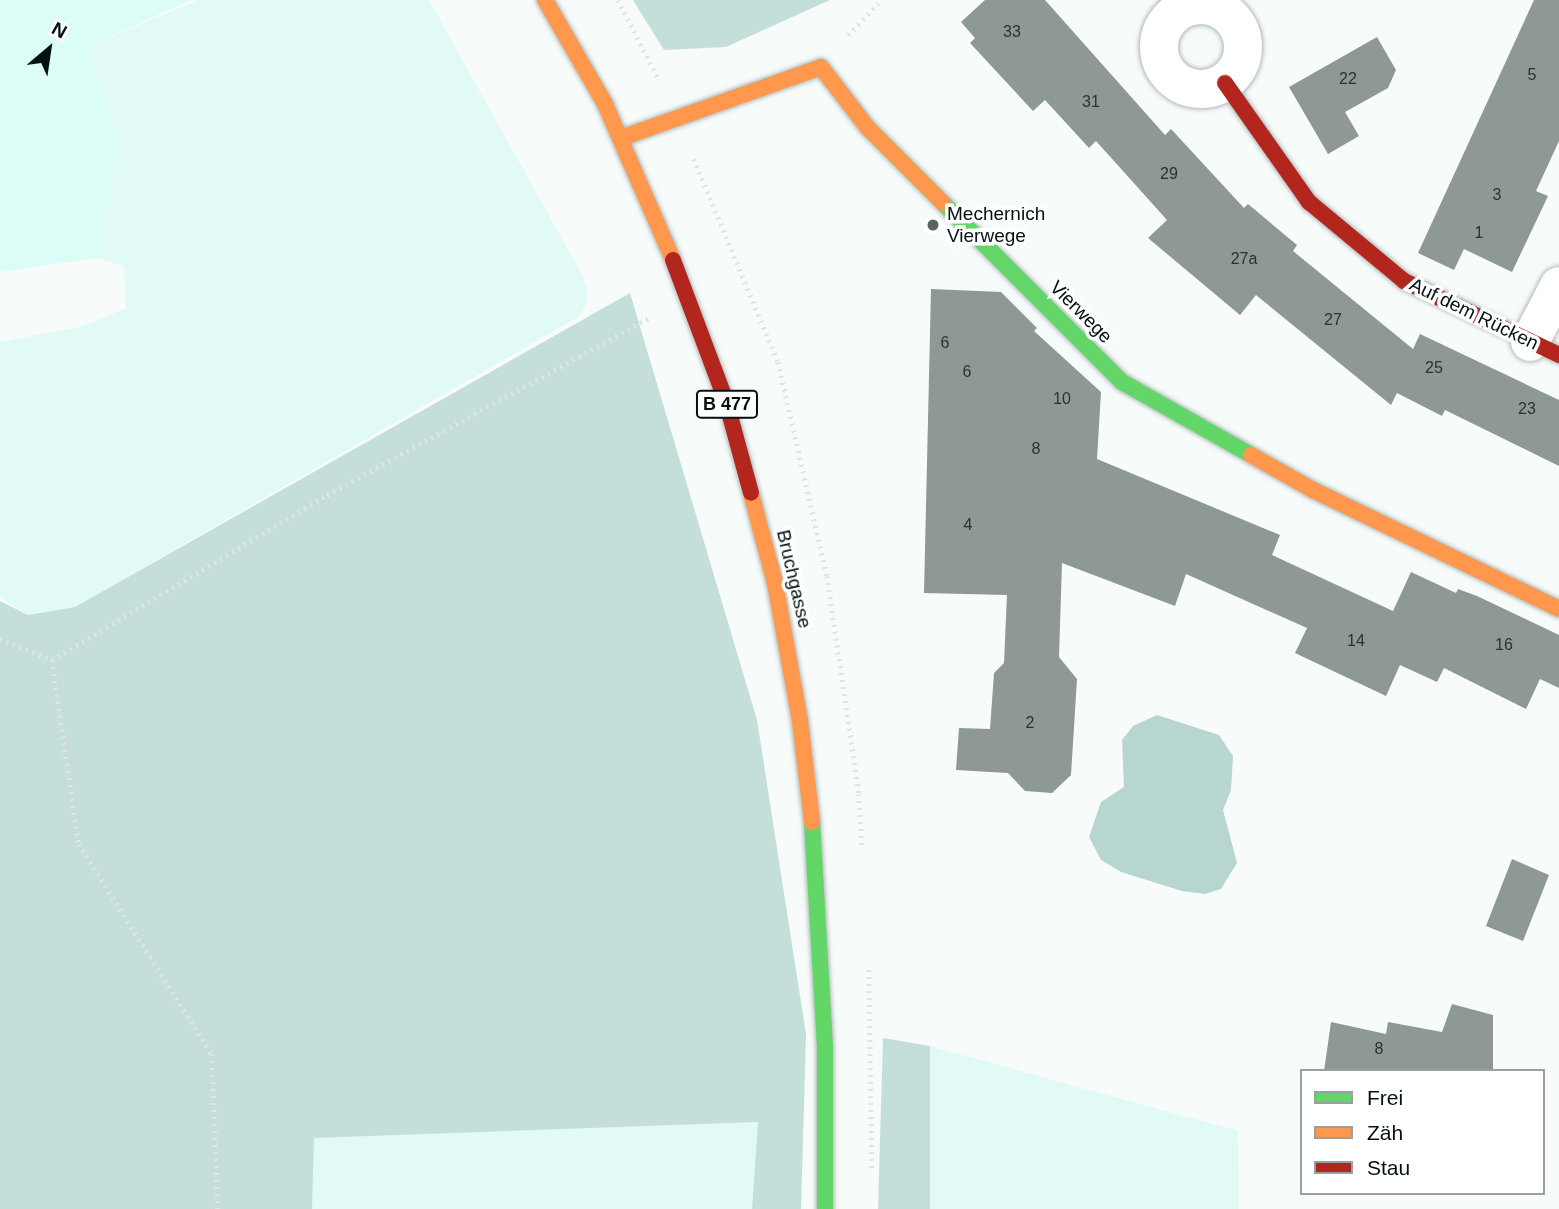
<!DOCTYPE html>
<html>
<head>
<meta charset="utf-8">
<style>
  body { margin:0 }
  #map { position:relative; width:1559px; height:1209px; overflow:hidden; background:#f7fcfb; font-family:Arial,sans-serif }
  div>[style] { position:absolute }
  .built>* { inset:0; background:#dcfdf7 }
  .green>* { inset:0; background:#e1faf5 }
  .forest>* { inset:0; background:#c4ded9 }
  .water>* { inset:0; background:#b7d6d0 }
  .building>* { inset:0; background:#8e9896 }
  .path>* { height:4.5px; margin-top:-2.25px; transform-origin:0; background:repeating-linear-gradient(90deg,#e2e4e4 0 2px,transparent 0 7px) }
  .roads { filter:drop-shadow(0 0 2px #b1bbba) drop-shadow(0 0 2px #b1bbba) }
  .street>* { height:38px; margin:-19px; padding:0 19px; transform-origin:19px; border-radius:19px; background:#fefffe }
  .street>.ring { margin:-19px; padding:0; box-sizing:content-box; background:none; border:38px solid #fefffe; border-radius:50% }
  .fast>* { height:16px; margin:-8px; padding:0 8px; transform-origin:8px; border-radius:8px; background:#63d668 }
  .slow>* { height:16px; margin:-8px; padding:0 8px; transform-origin:8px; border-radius:8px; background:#ff974d }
  .jam>* { height:16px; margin:-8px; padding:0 8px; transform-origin:8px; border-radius:8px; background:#b3261e }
  .dots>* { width:19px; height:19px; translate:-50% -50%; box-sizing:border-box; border:4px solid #fff; border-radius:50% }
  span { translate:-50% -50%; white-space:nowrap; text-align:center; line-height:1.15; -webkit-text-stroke:7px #fff; paint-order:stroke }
  .number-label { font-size:16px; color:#263432 }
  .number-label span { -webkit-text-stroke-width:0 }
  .shield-label span { padding:2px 5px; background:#fff; border:2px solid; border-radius:5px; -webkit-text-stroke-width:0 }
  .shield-label { font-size:18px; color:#031210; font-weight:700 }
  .poi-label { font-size:19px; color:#031210 }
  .left { translate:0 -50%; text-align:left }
  .street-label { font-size:19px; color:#031210 }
  .legend { position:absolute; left:1300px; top:1069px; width:245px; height:126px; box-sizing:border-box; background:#fff; border:2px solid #9aa09f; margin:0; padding:9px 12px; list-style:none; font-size:21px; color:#031210 }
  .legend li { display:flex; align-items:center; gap:14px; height:35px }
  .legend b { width:35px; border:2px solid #9aa09f }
  .north { position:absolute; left:14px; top:14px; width:70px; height:70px; -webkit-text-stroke:5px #fff; paint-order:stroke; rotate:29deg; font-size:19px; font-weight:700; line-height:28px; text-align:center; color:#031210 }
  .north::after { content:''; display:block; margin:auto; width:24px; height:32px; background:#031210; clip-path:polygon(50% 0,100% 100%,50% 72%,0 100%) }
</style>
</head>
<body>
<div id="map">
  <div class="built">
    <div style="clip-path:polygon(0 0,192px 0,88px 46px,119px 138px,98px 258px,0 272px)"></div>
  </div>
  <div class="green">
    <div style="clip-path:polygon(199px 0,429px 0,581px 273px,588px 289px,585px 307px,578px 317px,75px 607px,28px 615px,0 597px,0 342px,84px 326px,126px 308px,124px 266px,98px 258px,119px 138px,88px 46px)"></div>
    <div style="clip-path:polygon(930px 1046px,1238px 1131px,1239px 1209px,930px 1209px)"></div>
    <div style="clip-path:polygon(759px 1122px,752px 1209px,312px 1209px,313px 1138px)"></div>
  </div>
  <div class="forest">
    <div style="clip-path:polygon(633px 0,830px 0,726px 47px,664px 50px)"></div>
    <div style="clip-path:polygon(630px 293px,757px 720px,806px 1034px,801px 1209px,752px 1209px,758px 1122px,314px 1138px,312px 1209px,0 1209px,0 601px,28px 615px,75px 607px)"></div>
    <div style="clip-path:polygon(883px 1038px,930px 1046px,930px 1209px,878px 1209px)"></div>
  </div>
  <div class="water">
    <div style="clip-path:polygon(1157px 715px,1219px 735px,1233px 756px,1231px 790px,1223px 810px,1237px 863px,1221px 889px,1205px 894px,1182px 891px,1121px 872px,1101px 860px,1089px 837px,1101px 802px,1124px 787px,1122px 740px,1133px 726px)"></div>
  </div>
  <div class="building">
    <div style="clip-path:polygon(985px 0,1045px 0,1165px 135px,1171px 129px,1244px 208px,1248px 204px,1297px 245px,1293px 251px,1413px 349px,1420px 334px,1559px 400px,1559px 466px,1445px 410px,1442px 416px,1397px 393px,1391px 405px,1256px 295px,1240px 315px,1148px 238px,1167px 220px,1096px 141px,1089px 148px,1045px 100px,1033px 111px,970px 43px,975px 38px,961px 22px)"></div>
    <div style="clip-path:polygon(1534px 0,1559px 0,1559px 141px,1536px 191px,1548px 196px,1512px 272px,1464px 249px,1454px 270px,1418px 253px)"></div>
    <div style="clip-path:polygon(1377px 37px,1396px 70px,1388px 88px,1345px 112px,1359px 136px,1328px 154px,1289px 87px)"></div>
    <div style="clip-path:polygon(931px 289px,1001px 292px,1037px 328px,1034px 331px,1101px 392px,1097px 459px,1280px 535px,1272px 555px,1393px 611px,1411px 572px,1456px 593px,1458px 589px,1477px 596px,1559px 635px,1559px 688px,1540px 679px,1526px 709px,1444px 668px,1437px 682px,1400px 665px,1386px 696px,1295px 653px,1307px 628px,1186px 574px,1175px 606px,1062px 563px,1059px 657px,1077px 679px,1071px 775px,1052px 793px,1025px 791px,1008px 773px,956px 770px,959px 728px,990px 729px,994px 673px,1004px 663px,1007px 595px,924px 593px)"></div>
    <div style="clip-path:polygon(1512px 859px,1549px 875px,1523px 941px,1486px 926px)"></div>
    <div style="clip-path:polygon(1452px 1004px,1493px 1015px,1493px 1071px,1324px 1071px,1331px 1022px,1386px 1034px,1388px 1022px,1442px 1032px)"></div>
  </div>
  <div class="path">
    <div style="left:618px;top:0;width:90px;rotate:62.9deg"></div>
    <div style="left:1158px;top:0;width:21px;rotate:37deg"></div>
    <div style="left:848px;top:35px;width:48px;rotate:-46.7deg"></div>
    <div style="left:694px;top:159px;width:220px;rotate:67.5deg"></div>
    <div style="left:778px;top:362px;width:220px;rotate:77.1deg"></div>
    <div style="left:827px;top:576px;width:220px;rotate:81.6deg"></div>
    <div style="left:859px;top:794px;width:52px;rotate:86.7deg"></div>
    <div style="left:0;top:639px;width:56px;rotate:22deg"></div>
    <div style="left:52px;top:660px;width:321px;rotate:-31deg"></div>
    <div style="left:327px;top:495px;width:371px;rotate:-28.8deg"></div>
    <div style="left:52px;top:660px;width:186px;rotate:81.7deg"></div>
    <div style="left:79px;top:844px;width:249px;rotate:57.7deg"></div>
    <div style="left:212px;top:1054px;width:155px;rotate:87.8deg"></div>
    <div style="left:869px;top:970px;width:198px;rotate:89.1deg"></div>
  </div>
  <div class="roads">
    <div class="street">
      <div class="ring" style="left:1159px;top:5px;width:46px;height:46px"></div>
      <div style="left:1530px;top:342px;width:63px;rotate:-62.6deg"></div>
    </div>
    <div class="fast">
      <div style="left:943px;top:203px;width:253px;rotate:45deg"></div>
      <div style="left:1122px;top:382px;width:148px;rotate:29.5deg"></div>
      <div style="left:812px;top:822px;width:224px;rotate:86.7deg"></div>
      <div style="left:825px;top:1046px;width:163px;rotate:90deg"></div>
    </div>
    <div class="slow">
      <div style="left:545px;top:0;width:120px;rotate:60deg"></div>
      <div style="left:605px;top:104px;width:170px;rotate:66.4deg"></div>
      <div style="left:621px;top:138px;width:212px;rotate:-19.5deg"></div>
      <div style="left:821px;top:67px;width:77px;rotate:52.4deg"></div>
      <div style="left:868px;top:128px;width:106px;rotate:45deg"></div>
      <div style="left:1251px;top:455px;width:71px;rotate:29.4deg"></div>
      <div style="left:1313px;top:490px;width:273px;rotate:25.8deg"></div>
      <div style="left:751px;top:493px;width:93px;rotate:75.1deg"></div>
      <div style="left:775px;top:583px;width:140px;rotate:79.7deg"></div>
      <div style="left:800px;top:721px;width:102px;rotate:83.2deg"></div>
    </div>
    <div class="jam">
      <div style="left:1225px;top:83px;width:146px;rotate:54.8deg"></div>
      <div style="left:1309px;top:202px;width:124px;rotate:39.7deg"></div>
      <div style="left:1404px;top:281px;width:172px;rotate:25.5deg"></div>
      <div style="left:673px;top:260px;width:151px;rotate:69.4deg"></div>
      <div style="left:726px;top:401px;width:95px;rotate:74.8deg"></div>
    </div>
  </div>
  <div class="dots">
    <div style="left:933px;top:225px;background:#586462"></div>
  </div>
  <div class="number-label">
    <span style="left:1012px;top:32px">33</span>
    <span style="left:1532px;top:75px">5</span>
    <span style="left:1348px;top:79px">22</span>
    <span style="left:1091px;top:102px">31</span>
    <span style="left:1169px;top:174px">29</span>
    <span style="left:1497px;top:195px">3</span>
    <span style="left:1479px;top:233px">1</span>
    <span style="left:1244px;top:259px">27a</span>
    <span style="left:1333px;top:320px">27</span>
    <span style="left:945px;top:343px">6</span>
    <span style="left:1434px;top:368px">25</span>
    <span style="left:967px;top:372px">6</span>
    <span style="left:1062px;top:399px">10</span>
    <span style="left:1527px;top:409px">23</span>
    <span style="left:1036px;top:449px">8</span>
    <span style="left:968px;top:525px">4</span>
    <span style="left:1356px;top:641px">14</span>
    <span style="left:1504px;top:645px">16</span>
    <span style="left:1030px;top:723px">2</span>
    <span style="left:1379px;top:1049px">8</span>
  </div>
  <div class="shield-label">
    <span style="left:727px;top:404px">B 477</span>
  </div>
  <div class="poi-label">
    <span class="left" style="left:947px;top:225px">Mechernich<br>Vierwege</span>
  </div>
  <div class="street-label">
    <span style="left:1081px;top:312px;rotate:45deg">Vierwege</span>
    <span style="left:1474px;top:314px;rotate:26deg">Auf dem Rücken</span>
    <span style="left:794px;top:579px;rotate:77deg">Bruchgasse</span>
  </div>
  <ul class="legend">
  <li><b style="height:9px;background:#63d668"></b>Frei</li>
  <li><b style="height:9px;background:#ff974d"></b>Zäh</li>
  <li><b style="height:9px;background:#b3261e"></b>Stau</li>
  </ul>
  <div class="north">N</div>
</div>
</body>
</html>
